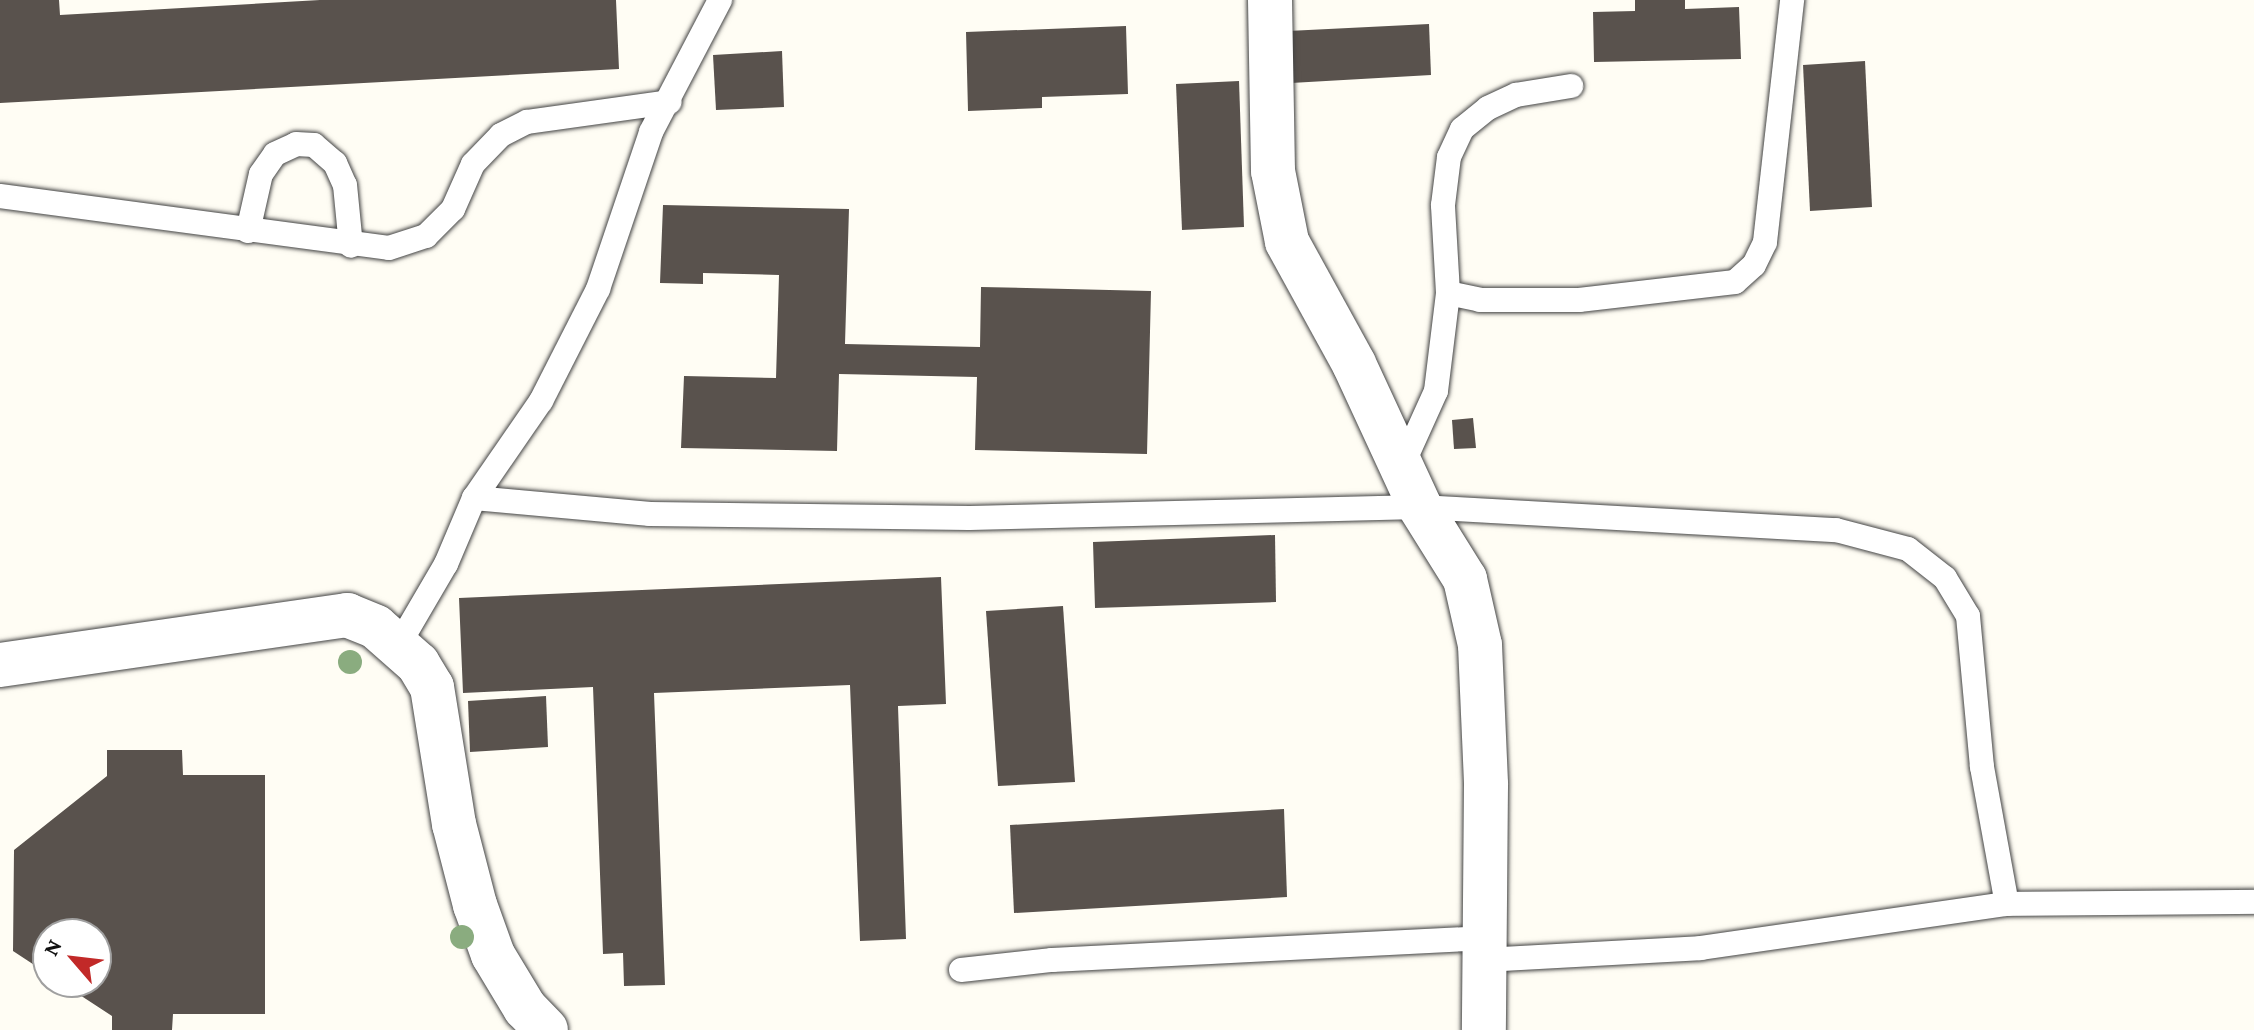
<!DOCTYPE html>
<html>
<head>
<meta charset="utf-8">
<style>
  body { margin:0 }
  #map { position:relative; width:2254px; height:1030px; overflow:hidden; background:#fffdf4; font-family:"Crimson Pro",serif }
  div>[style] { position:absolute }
  .building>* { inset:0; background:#59524d }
  .roads { filter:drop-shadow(0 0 2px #444) drop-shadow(0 0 2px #444) }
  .service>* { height:24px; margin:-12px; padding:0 12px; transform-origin:12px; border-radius:12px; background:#fff }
  .minor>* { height:44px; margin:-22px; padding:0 22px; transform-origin:22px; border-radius:22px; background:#fff }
  .trees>* { width:24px; height:24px; margin:-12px; border-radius:50%; background:#8aac7f }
  span { translate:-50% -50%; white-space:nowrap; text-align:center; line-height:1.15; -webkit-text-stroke:8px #fff; paint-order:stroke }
  .north { position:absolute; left:32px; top:918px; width:80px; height:80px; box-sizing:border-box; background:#fff; border:2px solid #a0a0a0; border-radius:50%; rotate:298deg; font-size:22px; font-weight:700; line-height:32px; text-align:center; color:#111 }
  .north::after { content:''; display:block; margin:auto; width:28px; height:36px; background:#c22928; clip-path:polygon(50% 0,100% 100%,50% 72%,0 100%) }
</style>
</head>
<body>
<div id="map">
  <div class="building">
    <div style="clip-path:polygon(0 0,59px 0,60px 15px,320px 0,616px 0,619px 69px,0 103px)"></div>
    <div style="clip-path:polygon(1635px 0,1685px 0,1685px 9px,1739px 7px,1741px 59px,1594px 62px,1593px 12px,1635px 11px)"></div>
    <div style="clip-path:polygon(1429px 24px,1431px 75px,1291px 83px,1288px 31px)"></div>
    <div style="clip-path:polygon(1126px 26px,1128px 94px,1042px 97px,1042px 108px,968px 111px,966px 32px)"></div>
    <div style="clip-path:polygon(782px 51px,784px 107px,716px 110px,713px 55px)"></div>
    <div style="clip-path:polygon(1865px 61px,1872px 207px,1810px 211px,1803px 65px)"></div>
    <div style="clip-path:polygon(1239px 81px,1244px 227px,1182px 230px,1176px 84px)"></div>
    <div style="clip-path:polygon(663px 205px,849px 209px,845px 344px,980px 347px,981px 287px,1151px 291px,1147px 454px,975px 450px,977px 377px,839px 374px,837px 451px,681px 448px,684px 376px,776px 378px,779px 275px,703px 273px,703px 284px,660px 283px)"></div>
    <div style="clip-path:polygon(1473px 418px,1476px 448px,1454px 449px,1452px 420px)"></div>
    <div style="clip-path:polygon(1275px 535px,1276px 602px,1095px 608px,1093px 542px)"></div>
    <div style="clip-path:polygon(941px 577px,946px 704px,898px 706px,906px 939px,860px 941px,850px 685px,654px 693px,665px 985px,624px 986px,623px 953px,603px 954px,593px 687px,463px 693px,459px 598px)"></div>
    <div style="clip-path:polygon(1063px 606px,1075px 782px,998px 786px,986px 611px)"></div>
    <div style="clip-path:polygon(546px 696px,548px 747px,470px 752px,468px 701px)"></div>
    <div style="clip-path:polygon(107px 750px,182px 750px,183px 775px,265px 775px,265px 1014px,173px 1014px,172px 1030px,112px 1030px,112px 1016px,60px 982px,96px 982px,96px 934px,48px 934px,48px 974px,13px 951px,14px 850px,107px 776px)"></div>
    <div style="clip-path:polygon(1284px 809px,1287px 897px,1014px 913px,1010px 825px)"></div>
  </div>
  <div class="roads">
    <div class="service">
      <div style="left:0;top:196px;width:392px;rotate:7.6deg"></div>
      <div style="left:389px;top:248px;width:39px;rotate:-18deg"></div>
      <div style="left:426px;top:236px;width:38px;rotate:-45deg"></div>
      <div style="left:453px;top:209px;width:49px;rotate:-66deg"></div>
      <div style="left:473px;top:164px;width:40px;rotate:-46deg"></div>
      <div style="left:501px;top:135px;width:29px;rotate:-27deg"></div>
      <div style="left:527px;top:122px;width:144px;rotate:-8deg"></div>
      <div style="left:248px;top:231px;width:58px;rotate:-77.2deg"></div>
      <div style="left:261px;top:174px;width:24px;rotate:-55deg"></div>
      <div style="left:275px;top:154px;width:23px;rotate:-25deg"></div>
      <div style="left:296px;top:144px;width:18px;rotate:3deg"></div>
      <div style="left:314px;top:145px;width:28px;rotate:41deg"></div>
      <div style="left:335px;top:163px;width:24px;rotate:66deg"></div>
      <div style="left:345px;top:185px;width:61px;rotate:84.4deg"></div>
      <div style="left:1448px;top:293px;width:33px;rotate:12deg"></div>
      <div style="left:1480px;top:300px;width:99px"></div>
      <div style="left:1579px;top:300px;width:157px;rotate:-6.6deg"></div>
      <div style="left:1735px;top:282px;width:25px;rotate:-42deg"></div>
      <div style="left:1754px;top:265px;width:25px;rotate:-64deg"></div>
      <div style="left:1765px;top:242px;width:244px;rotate:-83.6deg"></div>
      <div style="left:1403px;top:464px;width:80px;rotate:-65.7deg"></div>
      <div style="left:1436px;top:391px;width:99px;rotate:-83deg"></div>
      <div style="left:1448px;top:293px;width:88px;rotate:-93.3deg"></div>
      <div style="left:1443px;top:205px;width:48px;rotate:-82.9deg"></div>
      <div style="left:1449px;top:157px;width:31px;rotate:-65deg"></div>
      <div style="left:1462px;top:129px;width:33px;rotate:-39deg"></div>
      <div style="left:1488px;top:108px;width:31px;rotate:-25deg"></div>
      <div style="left:1516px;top:95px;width:56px;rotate:-9.3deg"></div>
      <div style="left:474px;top:498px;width:177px;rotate:5.2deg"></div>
      <div style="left:650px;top:514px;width:319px;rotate:0.7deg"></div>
      <div style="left:969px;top:518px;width:451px;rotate:-1.4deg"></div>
      <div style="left:1420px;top:507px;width:417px;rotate:3.2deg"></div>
      <div style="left:1836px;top:530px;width:74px;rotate:14.8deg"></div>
      <div style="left:1908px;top:549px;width:47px;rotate:38.1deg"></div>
      <div style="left:1945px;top:578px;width:44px;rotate:58.8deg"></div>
      <div style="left:1968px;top:616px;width:152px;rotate:84.7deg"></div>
      <div style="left:1982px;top:767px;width:139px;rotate:79.7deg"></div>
      <div style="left:398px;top:646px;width:95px;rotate:-59.7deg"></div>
      <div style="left:446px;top:564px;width:72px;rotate:-67deg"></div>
      <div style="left:474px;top:498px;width:118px;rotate:-55.4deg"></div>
      <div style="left:541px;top:401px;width:126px;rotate:-63deg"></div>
      <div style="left:598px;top:289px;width:166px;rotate:-71.3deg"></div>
      <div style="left:651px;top:132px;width:149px;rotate:-62.4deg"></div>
      <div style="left:1482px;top:960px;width:219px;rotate:-3.1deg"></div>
      <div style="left:1701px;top:948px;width:309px;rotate:-8.2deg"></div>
      <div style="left:2007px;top:904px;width:247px;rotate:-0.5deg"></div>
      <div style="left:961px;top:970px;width:92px;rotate:-6.3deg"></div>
      <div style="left:1052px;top:960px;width:431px;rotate:-2.9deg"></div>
    </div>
    <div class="minor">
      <div style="left:1270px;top:0;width:171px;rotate:89deg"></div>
      <div style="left:1273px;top:171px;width:72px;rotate:78.8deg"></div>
      <div style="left:1287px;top:242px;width:139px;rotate:61.2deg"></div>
      <div style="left:1354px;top:364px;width:157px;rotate:65.2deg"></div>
      <div style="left:1420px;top:507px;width:85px;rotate:58deg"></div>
      <div style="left:1465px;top:579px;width:68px;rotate:77.2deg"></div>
      <div style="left:1480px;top:645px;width:140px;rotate:87.5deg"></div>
      <div style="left:1486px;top:785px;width:245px;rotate:90.5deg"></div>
      <div style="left:0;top:665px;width:351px;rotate:-8.2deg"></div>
      <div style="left:347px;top:615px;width:31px;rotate:22deg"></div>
      <div style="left:376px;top:627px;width:56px;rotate:41.4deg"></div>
      <div style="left:418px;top:664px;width:27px;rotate:59deg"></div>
      <div style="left:432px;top:687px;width:139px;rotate:80.9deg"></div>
      <div style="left:454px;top:824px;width:84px;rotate:75.5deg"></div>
      <div style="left:475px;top:905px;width:53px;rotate:70.2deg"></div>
      <div style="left:493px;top:955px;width:62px;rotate:58.9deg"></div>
      <div style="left:525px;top:1008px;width:30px;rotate:46deg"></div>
    </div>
  </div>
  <div class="trees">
    <div style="left:350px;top:662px"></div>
    <div style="left:462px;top:937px"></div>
  </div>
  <div class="north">N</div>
</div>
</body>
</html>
